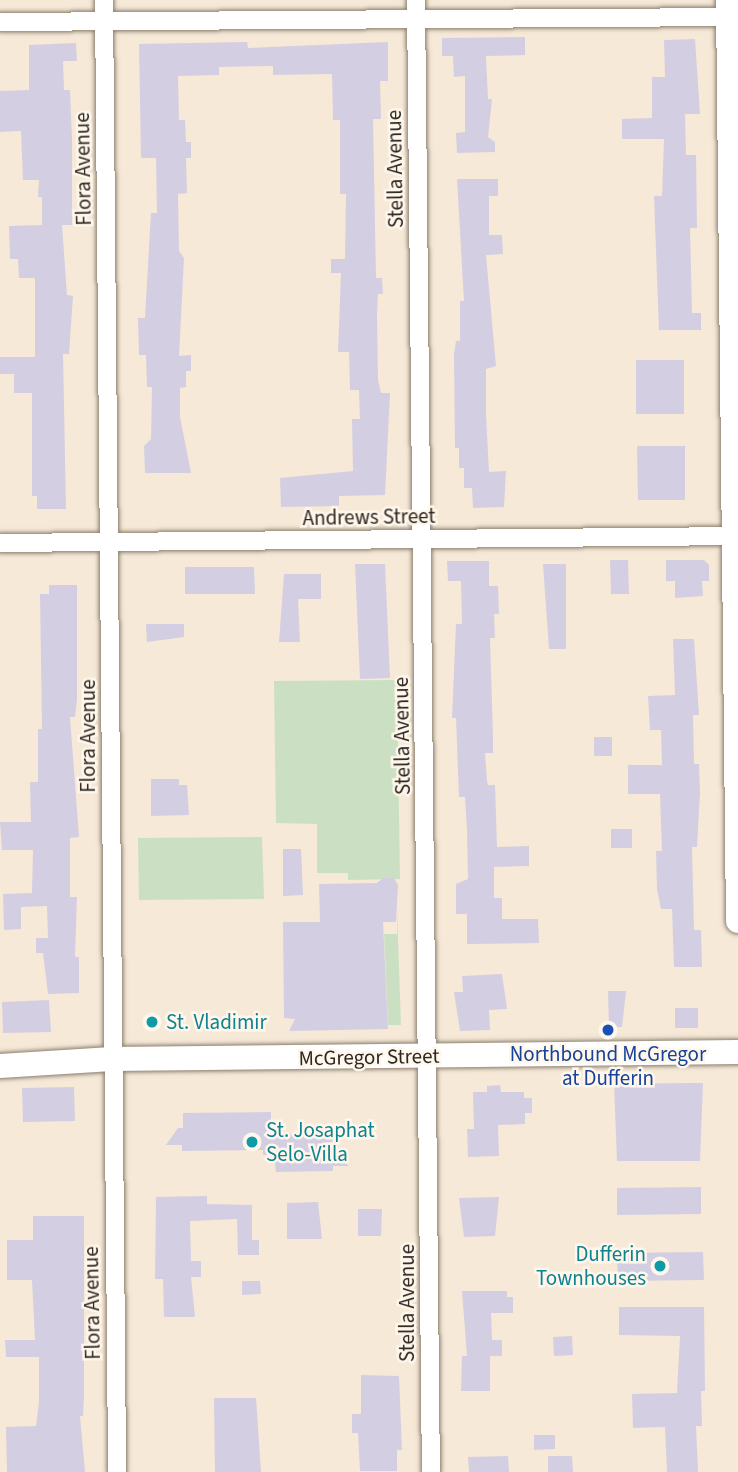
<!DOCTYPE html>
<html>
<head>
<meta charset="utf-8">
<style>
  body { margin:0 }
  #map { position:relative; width:738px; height:1472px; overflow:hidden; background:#f6e9d7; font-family:"Source Sans 3",sans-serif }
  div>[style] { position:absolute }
  .green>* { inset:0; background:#cbe0c2 }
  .building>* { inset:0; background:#d4cee2 }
  .roads { filter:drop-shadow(0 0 2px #8b7f6e) drop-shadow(0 0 2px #8b7f6e) }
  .street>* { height:18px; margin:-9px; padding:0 9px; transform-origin:9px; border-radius:9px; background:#fff }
  .secondary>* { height:24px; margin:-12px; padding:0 12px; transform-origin:12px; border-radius:12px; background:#fff }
  .dots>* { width:19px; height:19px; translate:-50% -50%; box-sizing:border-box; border:4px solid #fff7ec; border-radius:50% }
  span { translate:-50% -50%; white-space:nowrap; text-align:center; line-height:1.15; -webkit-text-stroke:5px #fff7ec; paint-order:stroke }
  .street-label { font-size:21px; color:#2c2720 }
  .culture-label { font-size:21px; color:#0d838f }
  .left { translate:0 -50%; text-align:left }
  .right { translate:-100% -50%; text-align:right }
  .transit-label { font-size:21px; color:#164399 }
</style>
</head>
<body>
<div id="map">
  <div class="green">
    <div style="clip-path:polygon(397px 680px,400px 879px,348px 880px,348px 873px,317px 873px,317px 824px,276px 823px,274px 681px)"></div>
    <div style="clip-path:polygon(262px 837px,264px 899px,139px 900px,138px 838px)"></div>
    <div style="clip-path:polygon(397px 910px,401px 1025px,388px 1025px,384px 934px,397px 934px)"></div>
  </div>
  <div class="building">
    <div style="clip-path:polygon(525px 37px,525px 55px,486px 56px,488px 99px,492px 99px,488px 137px,495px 142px,495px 152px,457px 153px,456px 133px,465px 132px,465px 76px,454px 77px,453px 56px,442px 56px,442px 38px)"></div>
    <div style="clip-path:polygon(695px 39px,700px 114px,685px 114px,686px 155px,696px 155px,697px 228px,690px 228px,692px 313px,701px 313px,701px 330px,659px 330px,654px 196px,662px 196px,664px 139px,622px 139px,622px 119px,652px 118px,652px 77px,665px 77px,664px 40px)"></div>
    <div style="clip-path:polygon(247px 42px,248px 48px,388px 42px,388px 81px,380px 81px,381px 119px,373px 119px,376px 278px,382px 278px,383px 294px,378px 294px,377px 314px,378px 380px,381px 393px,390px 393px,385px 495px,339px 496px,339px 506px,281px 507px,280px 478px,353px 471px,352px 419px,360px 419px,359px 390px,350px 390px,349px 352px,338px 352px,341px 273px,331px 273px,331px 259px,345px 259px,346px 194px,340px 194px,340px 120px,333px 120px,332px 74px,273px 75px,273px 66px,219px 67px,219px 75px,178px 76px,179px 120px,185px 120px,186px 142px,191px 142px,191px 158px,186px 158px,187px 193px,178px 194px,179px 251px,184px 258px,179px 356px,191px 355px,191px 371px,186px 371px,186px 387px,180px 388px,180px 417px,191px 473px,145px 473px,144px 446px,151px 439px,152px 387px,147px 387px,146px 355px,139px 355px,138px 318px,145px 318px,151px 213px,157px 213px,156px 158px,141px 158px,139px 44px)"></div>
    <div style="clip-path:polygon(76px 43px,77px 61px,63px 61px,64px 90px,70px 90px,72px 141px,72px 225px,62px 225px,67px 295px,73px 296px,69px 354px,63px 354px,66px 509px,37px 509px,37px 496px,32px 496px,32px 393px,14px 393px,14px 374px,0 374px,0 357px,35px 357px,35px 278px,19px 278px,18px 259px,10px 259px,9px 226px,42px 225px,42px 197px,38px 197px,39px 180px,23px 180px,21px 131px,0 132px,0 91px,29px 90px,29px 45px)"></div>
    <div style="clip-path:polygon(457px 179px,498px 179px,498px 196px,489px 196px,489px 235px,502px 235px,503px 254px,486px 255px,496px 366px,486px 369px,486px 415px,489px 472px,506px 471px,504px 507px,473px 508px,472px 488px,464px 488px,464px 468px,459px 468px,459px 448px,455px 448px,454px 354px,456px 341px,460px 341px,460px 301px,464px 301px)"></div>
    <div style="clip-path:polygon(636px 360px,684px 360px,684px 414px,636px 414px)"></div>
    <div style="clip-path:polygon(637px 446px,685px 446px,685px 500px,638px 500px)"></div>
    <div style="clip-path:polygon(610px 560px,628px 560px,629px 594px,611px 594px)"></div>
    <div style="clip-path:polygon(666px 560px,704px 560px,709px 565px,709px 581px,702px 581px,703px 596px,675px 598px,675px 581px,666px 581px)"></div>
    <div style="clip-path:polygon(447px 561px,489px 561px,489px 586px,498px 586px,499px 614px,494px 614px,495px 638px,490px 638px,493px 736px,493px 753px,485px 753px,487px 781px,488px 785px,495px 785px,497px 847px,529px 846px,529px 866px,494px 867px,494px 898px,502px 898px,502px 919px,538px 919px,539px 943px,467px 944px,467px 914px,456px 914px,456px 884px,468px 879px,467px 831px,465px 797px,459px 797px,456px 718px,452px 718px,456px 624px,462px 624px,461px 581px,448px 581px)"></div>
    <div style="clip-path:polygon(355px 564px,385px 564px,390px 678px,360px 679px)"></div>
    <div style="clip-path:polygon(543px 564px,566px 564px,566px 649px,549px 649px)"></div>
    <div style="clip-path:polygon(185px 567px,254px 567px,255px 594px,185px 594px)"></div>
    <div style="clip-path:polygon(284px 574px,321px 574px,321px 599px,298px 599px,300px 642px,279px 642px)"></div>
    <div style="clip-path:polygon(49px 585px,77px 585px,77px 700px,75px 717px,70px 717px,79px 837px,70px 838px,70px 897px,77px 897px,75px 957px,79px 957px,79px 993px,48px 994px,43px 953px,36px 953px,36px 938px,48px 938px,47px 906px,21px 907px,21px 929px,4px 930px,3px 894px,32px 893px,33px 850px,2px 850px,0 822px,31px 822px,30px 782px,38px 782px,38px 729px,42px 729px,40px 594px,49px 594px)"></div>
    <div style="clip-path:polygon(146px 624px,184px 624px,184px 637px,147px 642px)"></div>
    <div style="clip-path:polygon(673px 639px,694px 639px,699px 715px,693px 715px,694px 764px,699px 764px,700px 793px,697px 847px,692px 847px,694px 930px,701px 930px,702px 967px,674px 967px,672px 909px,661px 909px,657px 889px,656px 851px,662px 851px,660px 794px,628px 794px,628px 765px,662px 765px,661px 730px,650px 730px,648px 696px,675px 695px)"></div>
    <div style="clip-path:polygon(594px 737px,612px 737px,612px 756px,594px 756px)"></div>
    <div style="clip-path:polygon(151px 779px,179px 779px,179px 785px,187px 785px,189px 815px,151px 816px)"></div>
    <div style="clip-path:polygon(611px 829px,632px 829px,632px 848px,611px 848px)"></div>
    <div style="clip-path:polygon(283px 849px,301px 849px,303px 895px,283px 896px)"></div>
    <div style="clip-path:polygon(383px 878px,394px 878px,398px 885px,396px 922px,383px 922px,388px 1029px,289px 1031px,295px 1019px,284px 1018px,283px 922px,320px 922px,319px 884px,377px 883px)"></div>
    <div style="clip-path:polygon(502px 974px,507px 1009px,489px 1010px,490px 1030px,460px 1031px,454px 992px,463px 992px,462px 976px)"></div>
    <div style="clip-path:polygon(608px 991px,626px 991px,622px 1027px,609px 1027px)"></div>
    <div style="clip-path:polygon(49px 1000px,51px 1032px,3px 1033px,2px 1002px)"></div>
    <div style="clip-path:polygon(675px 1008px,698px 1008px,698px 1028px,675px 1028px)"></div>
    <div style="clip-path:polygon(688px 1083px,703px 1083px,700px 1161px,617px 1161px,614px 1084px)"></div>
    <div style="clip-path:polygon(500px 1085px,501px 1092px,524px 1092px,524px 1098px,532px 1098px,532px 1113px,525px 1113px,525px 1124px,498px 1125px,499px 1156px,468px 1157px,467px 1129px,474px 1129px,473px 1092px,487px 1092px,487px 1086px)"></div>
    <div style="clip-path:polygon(74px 1087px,75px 1121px,23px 1122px,22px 1088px)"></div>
    <div style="clip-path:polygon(271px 1112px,271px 1129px,276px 1129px,276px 1134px,332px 1133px,333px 1150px,349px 1166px,333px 1166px,333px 1171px,276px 1172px,275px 1163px,270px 1163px,270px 1155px,263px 1155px,263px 1150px,182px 1151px,182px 1145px,166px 1145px,178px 1128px,183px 1128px,183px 1113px)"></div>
    <div style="clip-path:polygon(701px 1187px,701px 1214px,617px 1215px,617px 1188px)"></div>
    <div style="clip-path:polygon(207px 1196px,207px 1204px,252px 1205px,252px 1240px,259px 1240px,259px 1255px,238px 1255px,237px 1219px,190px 1221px,191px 1261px,201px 1261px,201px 1277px,191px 1277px,195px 1317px,164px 1317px,163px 1279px,155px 1279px,156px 1197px)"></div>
    <div style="clip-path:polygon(499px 1197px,495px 1236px,464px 1237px,459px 1198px)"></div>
    <div style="clip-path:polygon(318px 1202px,322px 1239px,287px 1239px,287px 1203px)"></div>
    <div style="clip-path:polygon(358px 1209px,382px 1209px,381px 1236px,358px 1236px)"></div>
    <div style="clip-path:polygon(33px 1216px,84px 1216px,84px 1396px,83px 1416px,80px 1416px,85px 1472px,7px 1472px,6px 1427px,36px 1426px,39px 1402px,39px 1357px,6px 1357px,5px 1340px,35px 1340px,32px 1280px,7px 1280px,7px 1240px,33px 1240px)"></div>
    <div style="clip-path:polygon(703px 1252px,704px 1280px,618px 1281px,617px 1253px)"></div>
    <div style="clip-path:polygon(242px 1281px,260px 1281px,261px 1294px,242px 1295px)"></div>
    <div style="clip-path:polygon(462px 1291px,507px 1291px,507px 1297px,513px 1297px,513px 1313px,491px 1313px,492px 1340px,502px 1340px,502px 1356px,490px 1356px,490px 1391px,461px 1391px,462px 1356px,467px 1356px)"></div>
    <div style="clip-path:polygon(619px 1307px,704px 1307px,705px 1391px,701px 1391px,702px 1426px,696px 1426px,698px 1472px,667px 1472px,665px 1427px,633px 1428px,632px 1394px,677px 1393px,680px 1336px,619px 1335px)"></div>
    <div style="clip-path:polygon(572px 1336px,573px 1355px,554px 1356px,553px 1337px)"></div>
    <div style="clip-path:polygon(361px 1375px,399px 1376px,402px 1450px,397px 1450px,397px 1471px,360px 1471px,358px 1433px,352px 1433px,352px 1414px,361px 1414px)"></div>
    <div style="clip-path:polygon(214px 1398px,256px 1398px,261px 1472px,215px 1472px)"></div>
    <div style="clip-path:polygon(534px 1435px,555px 1435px,555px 1449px,534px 1450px)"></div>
    <div style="clip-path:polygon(508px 1456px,509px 1472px,469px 1472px,468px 1457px)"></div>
    <div style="clip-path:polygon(548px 1456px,572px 1456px,573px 1472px,548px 1472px)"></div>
  </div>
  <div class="roads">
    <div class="street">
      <div style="left:104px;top:0;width:1472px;rotate:89.49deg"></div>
      <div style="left:416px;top:0;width:1472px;rotate:89.42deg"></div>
      <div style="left:0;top:22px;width:738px;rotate:-0.39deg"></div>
      <div style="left:0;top:543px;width:738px;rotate:-0.54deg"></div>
    </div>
    <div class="secondary">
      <div style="left:728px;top:0;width:921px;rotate:89.38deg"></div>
      <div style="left:0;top:1066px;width:112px;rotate:-3.6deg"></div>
      <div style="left:112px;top:1059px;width:626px;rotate:-0.64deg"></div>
    </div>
  </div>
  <div class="dots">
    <div style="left:152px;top:1022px;background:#0f9aa8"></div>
    <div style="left:608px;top:1030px;background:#1a4fb4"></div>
    <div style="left:252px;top:1142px;background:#0f9aa8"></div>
    <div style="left:660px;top:1266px;background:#0f9aa8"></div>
  </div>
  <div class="street-label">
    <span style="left:83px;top:169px;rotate:-91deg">Flora Avenue</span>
    <span style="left:395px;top:169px;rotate:-91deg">Stella Avenue</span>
    <span style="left:369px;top:517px;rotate:-1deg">Andrews Street</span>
    <span style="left:88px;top:736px;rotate:-90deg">Flora Avenue</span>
    <span style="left:402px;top:736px;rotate:-91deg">Stella Avenue</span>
    <span style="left:369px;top:1057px;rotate:-1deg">McGregor Street</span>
    <span style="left:92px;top:1303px;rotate:-91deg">Flora Avenue</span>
    <span style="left:407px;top:1303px;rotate:-90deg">Stella Avenue</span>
  </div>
  <div class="culture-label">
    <span class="left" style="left:166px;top:1022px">St. Vladimir</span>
    <span class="left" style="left:266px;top:1142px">St. Josaphat<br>Selo-Villa</span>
    <span class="right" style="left:646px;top:1266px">Dufferin<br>Townhouses</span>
  </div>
  <div class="transit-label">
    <span style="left:608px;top:1066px">Northbound McGregor<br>at Dufferin</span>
  </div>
</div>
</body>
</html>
